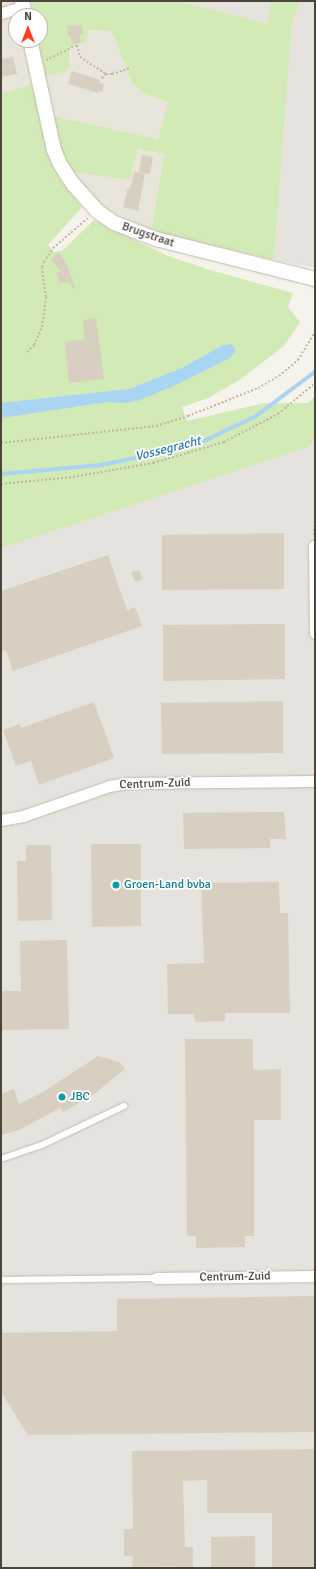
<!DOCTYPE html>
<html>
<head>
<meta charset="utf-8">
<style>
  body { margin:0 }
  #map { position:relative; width:316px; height:1569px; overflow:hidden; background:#f6f3ec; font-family:Signika,sans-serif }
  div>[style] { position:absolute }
  .residential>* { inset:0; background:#eae5da }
  .industrial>* { inset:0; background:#e6e2dd }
  .green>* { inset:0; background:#d2eab5 }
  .water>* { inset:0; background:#a9d4f2 }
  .stream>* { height:3.5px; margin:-1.75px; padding:0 1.75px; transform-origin:1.75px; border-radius:1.75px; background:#a9d4f2 }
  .building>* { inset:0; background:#d8cfc1 }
  .path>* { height:2px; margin-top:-1px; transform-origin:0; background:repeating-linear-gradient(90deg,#c4b79f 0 2px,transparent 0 4px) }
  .roads { filter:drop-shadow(0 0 1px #c2bbae) drop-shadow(0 0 1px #c2bbae) }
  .service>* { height:5.5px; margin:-2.75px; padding:0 2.75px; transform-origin:2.75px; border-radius:2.75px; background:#fff }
  .minor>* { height:11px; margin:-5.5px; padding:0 5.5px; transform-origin:5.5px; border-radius:5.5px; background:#fff }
  .tertiary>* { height:14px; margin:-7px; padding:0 7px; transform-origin:7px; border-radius:7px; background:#fff }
  .dots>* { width:11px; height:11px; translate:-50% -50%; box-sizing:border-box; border:2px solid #fff; border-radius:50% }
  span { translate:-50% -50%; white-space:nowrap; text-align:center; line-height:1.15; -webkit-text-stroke:3.5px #fff; paint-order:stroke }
  .street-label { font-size:12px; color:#4b4439 }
  .culture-label { font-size:12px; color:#0d838f }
  .left { translate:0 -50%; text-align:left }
  .water-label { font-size:13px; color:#2e7ab2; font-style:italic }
  .frame { position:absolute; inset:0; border:2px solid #4b4439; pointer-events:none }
  .north { position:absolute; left:8px; top:8px; width:40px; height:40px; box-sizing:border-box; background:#fff; border:1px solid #b7b4b0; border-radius:50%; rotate:0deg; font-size:11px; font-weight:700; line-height:16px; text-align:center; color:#4b4439 }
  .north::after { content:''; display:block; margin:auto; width:14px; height:18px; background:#fc3f1d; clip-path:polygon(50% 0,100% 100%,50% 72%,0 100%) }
</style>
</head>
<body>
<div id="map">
  <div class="residential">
    <div style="clip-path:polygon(1px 1px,14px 1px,15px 4px,1px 8px)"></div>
    <div style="clip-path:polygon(17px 14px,16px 40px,23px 40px,32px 84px,1px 94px,1px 18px)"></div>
    <div style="clip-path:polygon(88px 30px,113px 31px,133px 85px,145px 94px,168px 102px,158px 139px,52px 116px,44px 76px,65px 72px,71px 56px,69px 46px)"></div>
    <div style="clip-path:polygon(138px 149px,164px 154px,151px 231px,110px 212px,89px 193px,73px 172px,130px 180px)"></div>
  </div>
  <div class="industrial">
    <div style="clip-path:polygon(178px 1px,271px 1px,267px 24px)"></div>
    <div style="clip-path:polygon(301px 1px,315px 1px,315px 268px,274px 260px,292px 23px)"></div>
    <div style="clip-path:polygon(315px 439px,315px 1568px,1px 1568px,1px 548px,310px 447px)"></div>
  </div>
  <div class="green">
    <div style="clip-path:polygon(31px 1px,178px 1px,267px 24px,271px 1px,301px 1px,292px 23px,274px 260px,151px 231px,164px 154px,138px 149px,130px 180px,73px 172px,62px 153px,52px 116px,158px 139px,168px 102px,145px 94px,133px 85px,112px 31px,88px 30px,86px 42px,70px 46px,69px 68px,65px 72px,44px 76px,38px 40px,40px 40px,40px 16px,33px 16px)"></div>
    <div style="clip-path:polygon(32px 84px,48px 152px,61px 181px,82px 207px,48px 245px,54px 252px,63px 250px,94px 220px,168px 256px,210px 270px,293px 293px,288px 307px,300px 322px,284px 346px,241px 379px,208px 398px,182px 407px,187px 421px,265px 403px,308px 403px,315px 396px,315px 439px,310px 447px,1px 548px,1px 94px)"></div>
  </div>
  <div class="water">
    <div style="clip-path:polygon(231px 344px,234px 347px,235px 352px,230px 358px,174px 386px,137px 401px,122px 403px,107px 402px,1px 418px,1px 403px,129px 389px,182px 368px,221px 346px)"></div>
  </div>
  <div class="stream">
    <div style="left:1px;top:474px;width:100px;rotate:-5.1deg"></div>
    <div style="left:101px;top:465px;width:94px;rotate:-11.7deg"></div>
    <div style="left:193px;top:446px;width:68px;rotate:-25.1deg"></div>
    <div style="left:255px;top:417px;width:75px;rotate:-36.9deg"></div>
  </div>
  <div class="building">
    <div style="clip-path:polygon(82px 25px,83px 34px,79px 35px,81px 42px,73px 44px,70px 36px,68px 36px,67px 26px)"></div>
    <div style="clip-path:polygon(13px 57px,17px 74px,1px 77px,1px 59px)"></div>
    <div style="clip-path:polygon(72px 71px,100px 80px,99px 82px,104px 84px,102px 92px,99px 91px,98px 93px,68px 84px)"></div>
    <div style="clip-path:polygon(142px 155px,153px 157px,150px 174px,139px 172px)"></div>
    <div style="clip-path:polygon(134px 172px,145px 173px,138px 211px,123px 207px,128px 188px,130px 189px)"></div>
    <div style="clip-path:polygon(59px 253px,66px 262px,75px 288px,74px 289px,68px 281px,60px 283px,56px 273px,61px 272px,51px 259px)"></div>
    <div style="clip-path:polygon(96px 318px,104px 379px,69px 383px,65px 342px,85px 339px,83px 320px)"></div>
    <div style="clip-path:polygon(284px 533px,284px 589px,162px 590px,162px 535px)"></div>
    <div style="clip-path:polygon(108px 555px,127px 610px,135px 607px,142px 626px,13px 671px,6px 650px,1px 652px,1px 591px)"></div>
    <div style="clip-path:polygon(139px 570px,143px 579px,135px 582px,131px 572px)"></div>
    <div style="clip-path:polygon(285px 624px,285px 679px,163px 681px,163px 625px)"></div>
    <div style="clip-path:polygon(283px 701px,283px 753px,162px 754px,161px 703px)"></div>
    <div style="clip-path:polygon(94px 702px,114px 758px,39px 785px,31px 761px,16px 766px,3px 730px,20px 724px,21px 728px)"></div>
    <div style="clip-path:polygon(284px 812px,286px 839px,270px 839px,270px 848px,184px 849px,183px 813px)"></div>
    <div style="clip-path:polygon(91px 844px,141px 844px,141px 926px,92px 927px)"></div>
    <div style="clip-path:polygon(26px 845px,51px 845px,52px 920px,18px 921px,17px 861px,26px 861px)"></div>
    <div style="clip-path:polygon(279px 882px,280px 913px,288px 913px,290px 1013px,225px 1013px,225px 1021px,195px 1022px,194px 1014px,168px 1014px,167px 964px,204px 963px,201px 883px)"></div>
    <div style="clip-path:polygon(67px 940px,69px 1029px,1px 1030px,1px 991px,21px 991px,20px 941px)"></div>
    <div style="clip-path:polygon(185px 1039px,253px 1039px,253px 1070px,281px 1069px,281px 1120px,254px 1120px,254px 1236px,245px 1236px,245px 1247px,196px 1248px,196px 1236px,187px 1236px)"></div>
    <div style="clip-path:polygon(98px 1056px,119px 1062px,125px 1069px,93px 1095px,63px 1112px,60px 1108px,19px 1130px,1px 1135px,1px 1094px,14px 1089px,19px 1104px,43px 1092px)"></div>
    <div style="clip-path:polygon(315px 1296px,315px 1432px,28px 1435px,1px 1392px,1px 1333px,117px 1331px,117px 1299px)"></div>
    <div style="clip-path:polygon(315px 1449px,315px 1568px,272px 1568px,272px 1513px,207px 1513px,207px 1480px,183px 1481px,185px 1547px,193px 1547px,193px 1568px,175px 1568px,175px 1566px,132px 1567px,133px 1556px,124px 1556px,124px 1529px,133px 1529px,132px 1451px)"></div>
    <div style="clip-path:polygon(255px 1536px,255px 1568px,211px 1568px,211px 1537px)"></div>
  </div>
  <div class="path">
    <div style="left:46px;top:60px;width:34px;rotate:-26deg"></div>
    <div style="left:77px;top:45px;width:12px;rotate:76deg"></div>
    <div style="left:80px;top:57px;width:31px;rotate:33deg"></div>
    <div style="left:106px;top:74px;width:7px;rotate:135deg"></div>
    <div style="left:106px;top:74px;width:6px"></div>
    <div style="left:112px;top:74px;width:20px;rotate:-18deg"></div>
    <div style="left:27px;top:352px;width:10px;rotate:-45deg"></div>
    <div style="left:34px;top:345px;width:20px;rotate:-66deg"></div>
    <div style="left:42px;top:327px;width:30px;rotate:-82deg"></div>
    <div style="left:46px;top:297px;width:30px;rotate:-98deg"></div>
    <div style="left:42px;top:267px;width:5px;rotate:-68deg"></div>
    <div style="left:44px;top:262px;width:17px;rotate:-57deg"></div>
    <div style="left:53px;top:248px;width:46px;rotate:-40.6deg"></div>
    <div style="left:1px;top:443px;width:156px;rotate:-6.3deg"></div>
    <div style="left:156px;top:426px;width:34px;rotate:-17deg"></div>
    <div style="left:188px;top:416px;width:75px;rotate:-21.8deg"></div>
    <div style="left:258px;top:388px;width:24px;rotate:-30deg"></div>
    <div style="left:279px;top:376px;width:25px;rotate:-40deg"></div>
    <div style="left:298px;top:360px;width:33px;rotate:-59deg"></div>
    <div style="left:1px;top:484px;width:72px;rotate:-5.6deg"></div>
    <div style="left:73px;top:477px;width:81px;rotate:-9.9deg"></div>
    <div style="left:153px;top:463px;width:74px;rotate:-16.5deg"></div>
    <div style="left:224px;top:442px;width:61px;rotate:-27.4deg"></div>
    <div style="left:278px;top:414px;width:48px;rotate:-40deg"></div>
    <div style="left:314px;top:535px;width:20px;rotate:-87deg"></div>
  </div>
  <div class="roads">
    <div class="service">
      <div style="left:1px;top:1159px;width:43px;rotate:-18.9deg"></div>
      <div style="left:42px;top:1145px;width:91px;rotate:-25.4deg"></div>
      <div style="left:1px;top:1280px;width:155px;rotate:-0.7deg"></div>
    </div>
    <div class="minor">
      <div style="left:1px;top:13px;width:23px;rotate:-15deg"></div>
      <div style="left:314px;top:546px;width:87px;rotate:89.3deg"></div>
      <div style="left:1px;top:820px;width:22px;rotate:-10deg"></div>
      <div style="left:23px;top:816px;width:91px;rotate:-19.2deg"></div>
      <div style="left:109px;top:786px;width:20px;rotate:-9deg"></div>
      <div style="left:129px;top:783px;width:186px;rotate:-0.6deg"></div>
      <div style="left:156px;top:1278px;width:159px;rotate:-0.7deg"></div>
    </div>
    <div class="tertiary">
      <div style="left:22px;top:1px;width:15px;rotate:79deg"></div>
      <div style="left:30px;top:40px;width:113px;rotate:77.7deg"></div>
      <div style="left:54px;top:150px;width:15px;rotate:67deg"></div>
      <div style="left:60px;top:164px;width:24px;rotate:57deg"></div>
      <div style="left:73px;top:184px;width:36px;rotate:48deg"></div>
      <div style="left:97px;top:211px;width:21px;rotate:35deg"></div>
      <div style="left:114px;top:223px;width:45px;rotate:20.9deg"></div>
      <div style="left:156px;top:239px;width:164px;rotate:14.1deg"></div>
    </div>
  </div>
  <div class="dots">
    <div style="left:116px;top:885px;background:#0f9aa8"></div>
    <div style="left:62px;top:1097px;background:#0f9aa8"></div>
  </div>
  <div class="street-label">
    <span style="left:148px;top:235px;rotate:19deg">Brugstraat</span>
    <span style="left:155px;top:784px;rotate:-2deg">Centrum-Zuid</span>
    <span style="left:235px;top:1277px;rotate:-1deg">Centrum-Zuid</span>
  </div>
  <div class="culture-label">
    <span class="left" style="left:124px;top:885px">Groen-Land bvba</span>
    <span class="left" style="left:70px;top:1097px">JBC</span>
  </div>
  <div class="water-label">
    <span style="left:168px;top:449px;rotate:-14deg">Vossegracht</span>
  </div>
  <div class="frame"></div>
  <div class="north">N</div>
</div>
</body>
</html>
